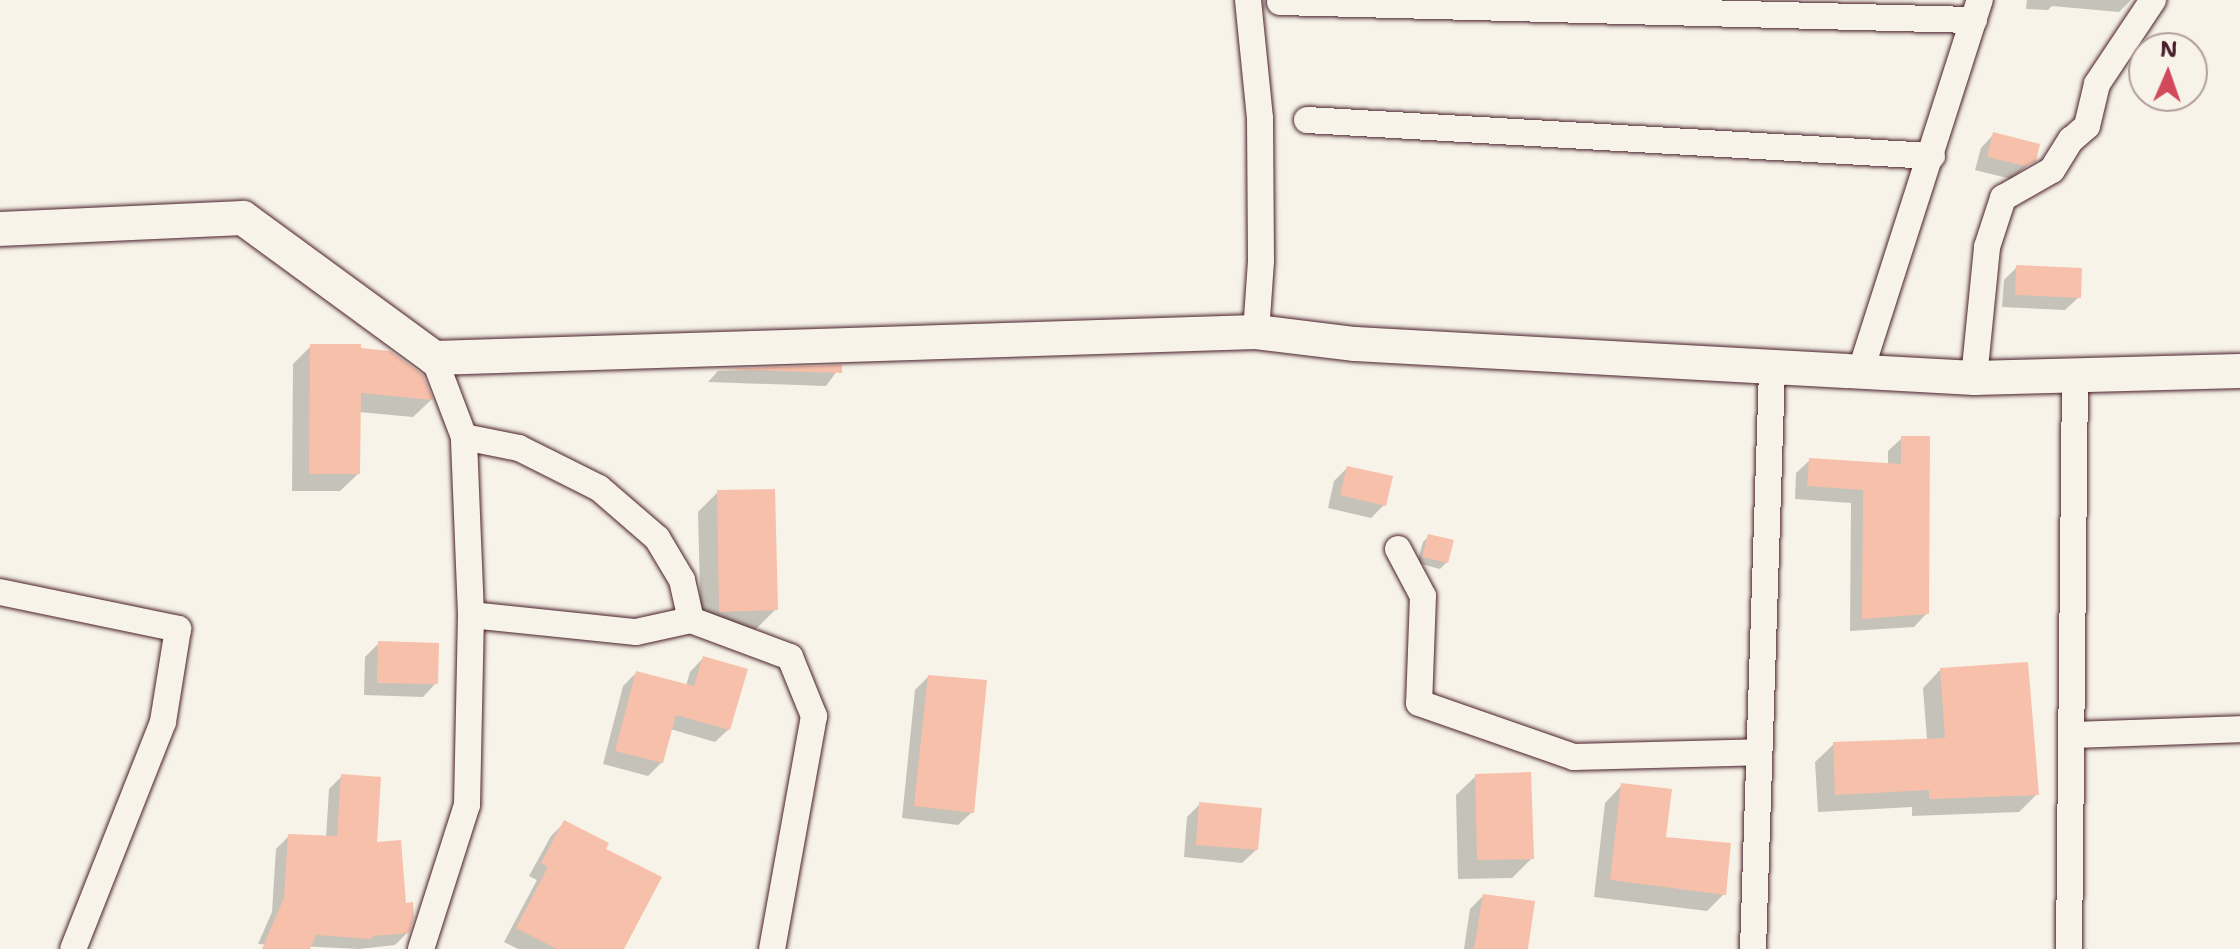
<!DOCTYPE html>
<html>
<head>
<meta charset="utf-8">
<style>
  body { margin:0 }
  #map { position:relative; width:2240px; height:949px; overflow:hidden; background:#f7f3e8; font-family:"Shantell Sans",sans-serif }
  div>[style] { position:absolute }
  .shadow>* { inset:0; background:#0003 }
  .building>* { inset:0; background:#f7c0aa }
  .roads { filter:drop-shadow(0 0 2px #4a1f2b) drop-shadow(0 0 2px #4a1f2b) }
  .minor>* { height:26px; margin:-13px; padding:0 13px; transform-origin:13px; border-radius:13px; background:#f7f3e8 }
  .tertiary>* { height:34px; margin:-17px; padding:0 17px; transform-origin:17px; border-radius:17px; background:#f7f3e8 }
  span { translate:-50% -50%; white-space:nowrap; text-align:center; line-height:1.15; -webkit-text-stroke:6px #f7f3e8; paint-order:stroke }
  .north { position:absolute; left:2128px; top:32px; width:80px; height:80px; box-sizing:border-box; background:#f7f3e8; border:2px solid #b29e9c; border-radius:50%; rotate:2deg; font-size:22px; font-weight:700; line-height:32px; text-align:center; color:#4a1f2b }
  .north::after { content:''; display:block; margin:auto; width:28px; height:36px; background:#d1495b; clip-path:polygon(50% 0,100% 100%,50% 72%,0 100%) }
</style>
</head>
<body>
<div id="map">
  <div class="shadow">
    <div style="clip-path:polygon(2027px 0,2131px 0,2119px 12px,2052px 6px,2048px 10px,2026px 9px)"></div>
    <div style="clip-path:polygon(1994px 134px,2034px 160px,2011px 179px,1975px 170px,1981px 148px)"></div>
    <div style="clip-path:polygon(2017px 267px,2079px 297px,2065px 310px,2002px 307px,2004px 280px)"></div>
    <div style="clip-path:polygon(311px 346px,359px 349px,431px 400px,413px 417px,359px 412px,358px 474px,340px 491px,292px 491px,293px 364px)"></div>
    <div style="clip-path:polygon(840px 367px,826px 386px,708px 382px,718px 371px)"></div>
    <div style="clip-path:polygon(1902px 438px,1927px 613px,1914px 627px,1850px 631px,1851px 503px,1795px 499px,1796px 473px,1810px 460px,1888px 465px,1888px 451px)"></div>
    <div style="clip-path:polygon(1347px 468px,1384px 505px,1371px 518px,1328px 508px,1334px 481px)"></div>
    <div style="clip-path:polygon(718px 492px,776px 609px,756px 629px,701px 631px,698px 512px)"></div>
    <div style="clip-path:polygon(1429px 536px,1447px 562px,1440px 569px,1417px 563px,1423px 542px)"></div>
    <div style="clip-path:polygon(379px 643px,436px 683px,423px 697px,364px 695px,365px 657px)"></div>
    <div style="clip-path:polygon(703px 658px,729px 729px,715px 742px,670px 729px,662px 762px,648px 776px,603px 764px,623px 686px,636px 673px,686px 686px,690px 672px)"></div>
    <div style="clip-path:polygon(1941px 669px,2037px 794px,2019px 812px,1912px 816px,1912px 807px,1818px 812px,1815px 762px,1834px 744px,1927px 740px,1923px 688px)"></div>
    <div style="clip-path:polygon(928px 677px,972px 812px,958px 825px,902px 818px,915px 690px)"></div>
    <div style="clip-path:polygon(342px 776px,375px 845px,408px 932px,395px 945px,359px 949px,258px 944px,272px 912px,276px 849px,289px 836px,326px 838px,329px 789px)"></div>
    <div style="clip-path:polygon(1476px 776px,1532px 858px,1512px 878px,1458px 879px,1456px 795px)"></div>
    <div style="clip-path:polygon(1622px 785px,1664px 839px,1724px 894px,1707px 911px,1594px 897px,1605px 803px)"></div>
    <div style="clip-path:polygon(1200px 804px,1256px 850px,1242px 863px,1184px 857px,1187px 817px)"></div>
    <div style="clip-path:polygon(564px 823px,622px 949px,518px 949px,504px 942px,537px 880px,529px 876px,551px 836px)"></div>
    <div style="clip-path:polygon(1483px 896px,1526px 949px,1464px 949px,1470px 909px)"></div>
  </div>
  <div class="building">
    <div style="clip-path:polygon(1993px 132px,2040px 144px,2036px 161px,2026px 166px,1987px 157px)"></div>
    <div style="clip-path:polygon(2016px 265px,2082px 268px,2081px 298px,2015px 295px)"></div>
    <div style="clip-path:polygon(310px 344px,361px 344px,361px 348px,390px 351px,423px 375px,433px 400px,361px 393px,360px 474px,309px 474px)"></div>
    <div style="clip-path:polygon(842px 365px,842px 373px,718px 369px)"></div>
    <div style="clip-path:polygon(1901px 436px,1930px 436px,1929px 614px,1862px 619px,1863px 490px,1807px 486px,1809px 458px,1901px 464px)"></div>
    <div style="clip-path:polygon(1347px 466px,1393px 476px,1386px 506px,1340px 495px)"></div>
    <div style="clip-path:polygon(775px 489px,778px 610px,719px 612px,717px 490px)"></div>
    <div style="clip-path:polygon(1428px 534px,1454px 540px,1448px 563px,1422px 557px)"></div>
    <div style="clip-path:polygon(378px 641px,439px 643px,438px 684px,377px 683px)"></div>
    <div style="clip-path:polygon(703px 656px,748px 669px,730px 730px,676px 715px,663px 763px,615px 751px,636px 671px,694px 686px)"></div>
    <div style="clip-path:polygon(2028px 662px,2039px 795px,1929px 799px,1929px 790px,1835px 795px,1833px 742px,1945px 738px,1940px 668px)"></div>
    <div style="clip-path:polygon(928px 675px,987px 680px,974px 813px,914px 806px)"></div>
    <div style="clip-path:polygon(1531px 772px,1534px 859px,1477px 860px,1475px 774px)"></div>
    <div style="clip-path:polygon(341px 774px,381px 777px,377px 842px,401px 840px,406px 903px,413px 902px,414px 917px,409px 933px,373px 936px,372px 939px,316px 935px,310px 949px,262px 949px,284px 898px,288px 834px,337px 836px)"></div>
    <div style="clip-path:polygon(1621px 783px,1672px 789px,1666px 837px,1731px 843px,1726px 895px,1610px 880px)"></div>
    <div style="clip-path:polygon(1199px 802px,1262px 808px,1258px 850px,1196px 845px)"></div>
    <div style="clip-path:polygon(564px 820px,609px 843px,606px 849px,662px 877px,624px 949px,557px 949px,516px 928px,548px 867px,541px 863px)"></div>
    <div style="clip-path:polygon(1483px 894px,1535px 901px,1528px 949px,1474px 949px)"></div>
  </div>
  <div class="roads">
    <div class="minor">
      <div style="left:1248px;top:0;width:119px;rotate:84.2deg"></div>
      <div style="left:1260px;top:118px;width:143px;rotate:89.6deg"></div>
      <div style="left:1261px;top:261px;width:71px;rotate:94deg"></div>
      <div style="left:1280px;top:2px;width:694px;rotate:1.49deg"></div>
      <div style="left:1307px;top:120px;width:626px;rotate:3.3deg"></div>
      <div style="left:1860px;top:373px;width:392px;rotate:-72.2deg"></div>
      <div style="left:1974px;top:378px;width:132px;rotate:-84.3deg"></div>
      <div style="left:1987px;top:247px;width:52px;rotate:-71.9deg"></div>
      <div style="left:2003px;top:198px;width:56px;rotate:-29.7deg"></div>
      <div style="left:2052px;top:170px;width:36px;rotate:-58deg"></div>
      <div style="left:2071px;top:140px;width:21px;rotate:-41deg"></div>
      <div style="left:2087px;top:126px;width:43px;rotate:-76.6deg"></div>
      <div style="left:2097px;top:84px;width:101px;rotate:-56.3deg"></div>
      <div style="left:464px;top:437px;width:56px;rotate:11.3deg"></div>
      <div style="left:519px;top:448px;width:89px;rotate:26.6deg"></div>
      <div style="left:599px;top:488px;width:77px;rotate:40.8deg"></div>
      <div style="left:657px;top:538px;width:49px;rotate:59.2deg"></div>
      <div style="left:682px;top:580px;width:41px;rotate:77.3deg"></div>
      <div style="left:691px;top:620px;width:106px;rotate:20.5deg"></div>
      <div style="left:790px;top:657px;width:64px;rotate:67.9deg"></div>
      <div style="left:814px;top:716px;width:237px;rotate:100.2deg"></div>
      <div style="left:1398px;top:549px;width:53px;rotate:62deg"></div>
      <div style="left:1423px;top:596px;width:107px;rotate:92.1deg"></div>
      <div style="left:1419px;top:703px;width:164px;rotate:19.2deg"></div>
      <div style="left:1574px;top:757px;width:185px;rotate:-1.5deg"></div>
      <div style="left:0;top:592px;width:182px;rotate:11.7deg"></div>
      <div style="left:178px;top:629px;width:94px;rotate:99.2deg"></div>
      <div style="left:163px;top:722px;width:244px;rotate:111.6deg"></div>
      <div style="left:471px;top:615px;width:166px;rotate:5.9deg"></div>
      <div style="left:636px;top:632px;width:56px;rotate:-12.3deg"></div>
      <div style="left:2072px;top:735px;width:168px;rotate:-2deg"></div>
      <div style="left:421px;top:949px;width:151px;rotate:-72.3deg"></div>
      <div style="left:467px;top:805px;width:190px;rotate:-88.8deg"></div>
      <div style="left:471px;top:615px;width:178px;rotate:-92.3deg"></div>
      <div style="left:464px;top:437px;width:85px;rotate:-110.8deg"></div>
      <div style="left:1753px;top:949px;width:580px;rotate:-88.12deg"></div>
      <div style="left:2069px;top:949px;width:574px;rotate:-89.4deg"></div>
    </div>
    <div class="tertiary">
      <div style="left:0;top:229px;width:243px;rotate:-2.6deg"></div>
      <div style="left:243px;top:218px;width:237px;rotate:36.2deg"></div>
      <div style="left:434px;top:358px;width:822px;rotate:-1.81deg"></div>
      <div style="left:1256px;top:332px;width:100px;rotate:6.9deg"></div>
      <div style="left:1355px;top:344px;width:620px;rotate:3.14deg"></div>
      <div style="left:1974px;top:378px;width:266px;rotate:-1.5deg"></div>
    </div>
  </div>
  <div class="north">N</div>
</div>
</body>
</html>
